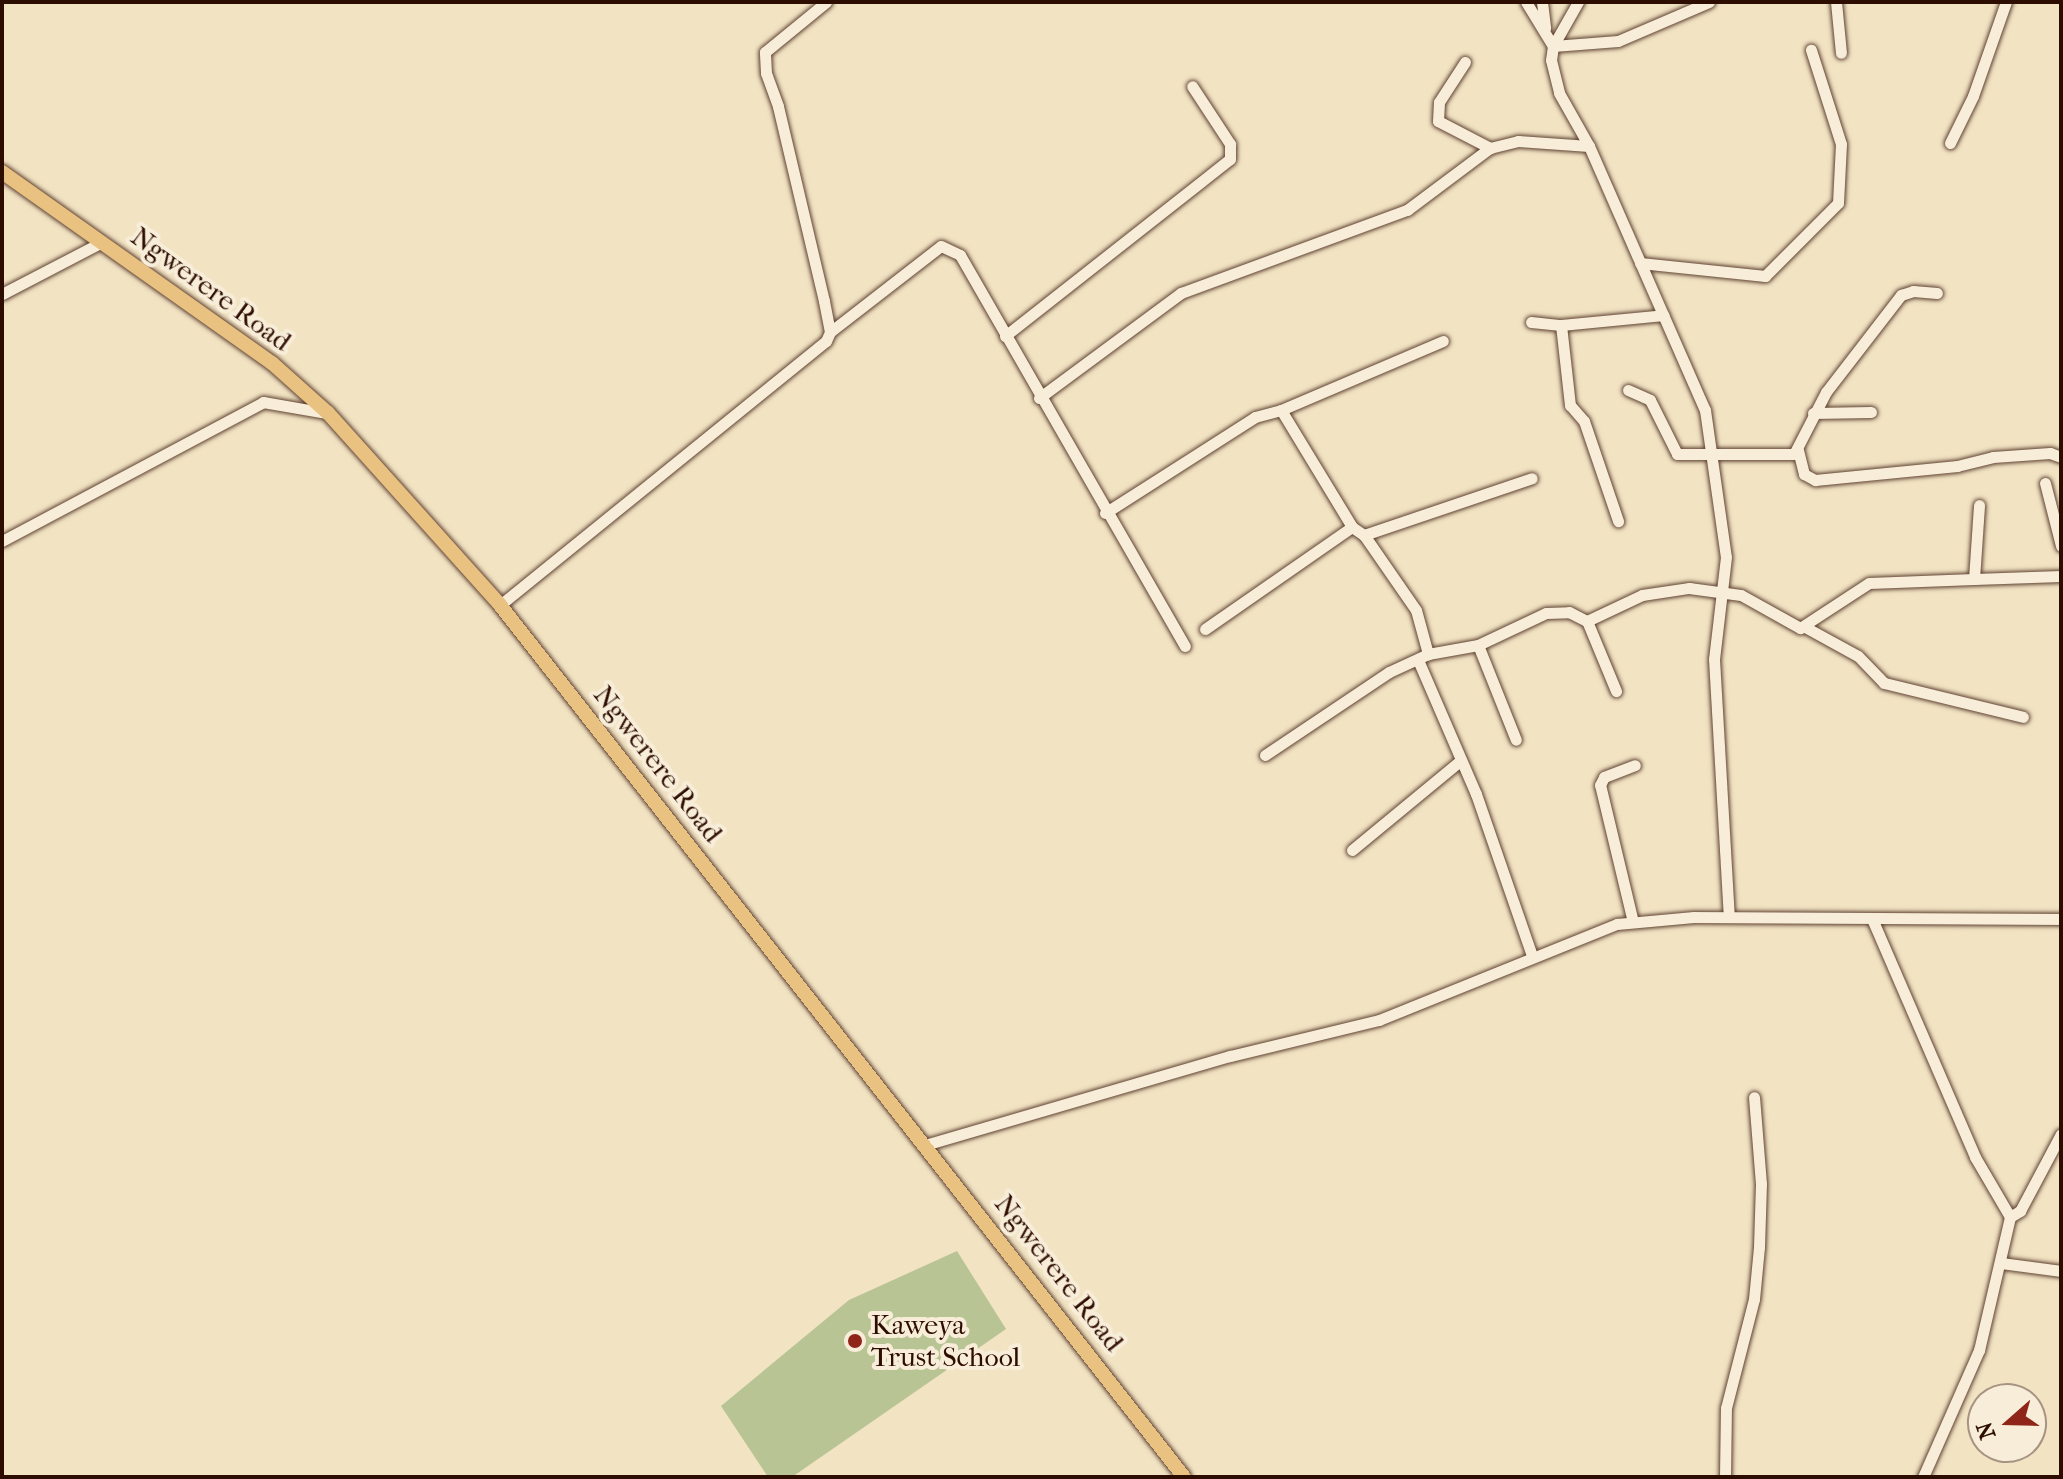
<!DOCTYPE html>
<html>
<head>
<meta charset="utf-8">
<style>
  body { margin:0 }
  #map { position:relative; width:2063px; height:1479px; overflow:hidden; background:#f2e3c3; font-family:"IM FELL French Canon",serif }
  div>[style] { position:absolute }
  .green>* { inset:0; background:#b9c495 }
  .roads { filter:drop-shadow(0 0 2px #5f4232) drop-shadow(0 0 2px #5f4232) }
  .minor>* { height:11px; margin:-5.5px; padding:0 5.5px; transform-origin:5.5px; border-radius:5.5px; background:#f7edd8 }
  .major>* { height:14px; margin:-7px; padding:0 7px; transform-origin:7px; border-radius:7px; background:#e9c282 }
  .dots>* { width:22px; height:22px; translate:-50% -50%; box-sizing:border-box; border:4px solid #f7edd8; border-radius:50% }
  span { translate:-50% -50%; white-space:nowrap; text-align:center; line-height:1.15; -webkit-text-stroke:8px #f7edd8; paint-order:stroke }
  .street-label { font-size:28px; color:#2e0d01 }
  .poi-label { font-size:28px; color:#2e0d01 }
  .left { translate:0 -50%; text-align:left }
  .frame { position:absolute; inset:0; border:4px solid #2e0d01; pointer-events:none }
  .north { position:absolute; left:1967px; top:1383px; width:80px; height:80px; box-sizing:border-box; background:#f7edd8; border:2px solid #a79382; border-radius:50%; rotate:250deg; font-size:22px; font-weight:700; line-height:32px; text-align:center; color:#2e0d01 }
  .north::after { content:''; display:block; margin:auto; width:28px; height:36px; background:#8f2418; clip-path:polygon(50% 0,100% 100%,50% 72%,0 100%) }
</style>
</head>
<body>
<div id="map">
  <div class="green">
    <div style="clip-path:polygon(957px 1251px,1006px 1329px,792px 1477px,768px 1477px,721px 1406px,849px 1300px)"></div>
  </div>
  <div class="roads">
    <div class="minor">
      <div style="left:1526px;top:2px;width:52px;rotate:58.5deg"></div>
      <div style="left:1542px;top:2px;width:26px;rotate:83deg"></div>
      <div style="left:1709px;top:2px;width:99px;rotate:156.8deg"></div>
      <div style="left:1618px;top:41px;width:65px;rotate:175.6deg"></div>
      <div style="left:1553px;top:46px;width:14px;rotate:98deg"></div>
      <div style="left:1551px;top:60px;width:34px;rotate:76deg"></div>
      <div style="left:1559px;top:93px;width:61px;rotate:60.5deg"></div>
      <div style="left:1589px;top:146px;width:288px;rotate:66.3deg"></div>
      <div style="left:1705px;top:410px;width:148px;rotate:81.9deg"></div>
      <div style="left:1726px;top:557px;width:103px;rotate:96.7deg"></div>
      <div style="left:1714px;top:659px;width:258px;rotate:86.7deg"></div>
      <div style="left:1836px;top:2px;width:51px;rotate:84.4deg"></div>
      <div style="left:1553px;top:46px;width:51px;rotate:-60.4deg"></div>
      <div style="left:1465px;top:62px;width:48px;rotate:123deg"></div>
      <div style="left:1439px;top:102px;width:19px;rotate:93deg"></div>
      <div style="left:1438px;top:121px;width:59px;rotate:27.4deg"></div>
      <div style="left:1950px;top:143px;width:52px;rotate:-63.9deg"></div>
      <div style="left:1973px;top:96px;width:100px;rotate:-70.7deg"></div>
      <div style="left:1640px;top:263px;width:126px;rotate:5.9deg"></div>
      <div style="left:1765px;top:276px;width:103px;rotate:-45deg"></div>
      <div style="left:1838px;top:203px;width:59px;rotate:-87.1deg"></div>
      <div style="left:1841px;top:144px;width:99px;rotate:-107.7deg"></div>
      <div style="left:2px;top:294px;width:113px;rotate:-27.5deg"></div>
      <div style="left:1531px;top:322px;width:30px;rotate:6deg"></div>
      <div style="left:1561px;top:325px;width:103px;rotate:-5.5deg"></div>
      <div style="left:1561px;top:325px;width:81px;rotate:83.6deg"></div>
      <div style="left:1570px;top:405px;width:21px;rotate:49deg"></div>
      <div style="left:1584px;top:421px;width:106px;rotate:71.2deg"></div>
      <div style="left:830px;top:332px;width:140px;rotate:-37.8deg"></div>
      <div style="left:941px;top:246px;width:21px;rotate:25deg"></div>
      <div style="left:960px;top:255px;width:451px;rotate:60.1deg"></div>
      <div style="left:1005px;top:336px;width:286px;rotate:-38.2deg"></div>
      <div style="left:1230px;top:159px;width:15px;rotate:-90deg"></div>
      <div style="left:1230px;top:144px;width:69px;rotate:-123.2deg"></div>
      <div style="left:1628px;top:390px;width:24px;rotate:24deg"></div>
      <div style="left:1650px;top:400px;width:60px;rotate:63.4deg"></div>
      <div style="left:1677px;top:454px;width:117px"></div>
      <div style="left:1794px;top:454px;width:70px;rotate:-62.7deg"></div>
      <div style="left:1826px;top:392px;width:123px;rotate:-52.3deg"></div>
      <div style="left:1901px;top:295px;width:13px;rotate:-18deg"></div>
      <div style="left:1913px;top:291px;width:24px;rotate:5deg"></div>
      <div style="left:1039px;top:398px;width:177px;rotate:-36.5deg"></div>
      <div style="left:1181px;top:293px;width:241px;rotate:-20.2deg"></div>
      <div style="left:1407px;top:210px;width:104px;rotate:-36.8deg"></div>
      <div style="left:1490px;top:148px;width:29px;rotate:-14deg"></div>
      <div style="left:1518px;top:141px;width:71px;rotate:4deg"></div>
      <div style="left:1281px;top:410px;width:176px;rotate:-23.1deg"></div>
      <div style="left:1813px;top:413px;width:58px;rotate:-1deg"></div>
      <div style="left:1798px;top:450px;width:25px;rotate:76deg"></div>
      <div style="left:1804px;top:474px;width:13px;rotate:29deg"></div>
      <div style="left:1815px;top:480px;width:143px;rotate:-5.6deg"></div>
      <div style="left:1957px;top:466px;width:37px;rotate:-14deg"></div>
      <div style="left:1993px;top:457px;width:57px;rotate:-4deg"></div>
      <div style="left:2050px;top:453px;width:12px;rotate:20deg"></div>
      <div style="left:2045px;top:483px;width:65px;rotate:75.7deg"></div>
      <div style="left:1105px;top:513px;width:178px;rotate:-32.6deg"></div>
      <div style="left:1255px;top:417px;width:27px;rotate:-15deg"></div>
      <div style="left:1281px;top:410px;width:137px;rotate:58.7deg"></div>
      <div style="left:1352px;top:527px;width:14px;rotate:34deg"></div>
      <div style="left:1364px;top:535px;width:91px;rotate:55.3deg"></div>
      <div style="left:1416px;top:610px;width:46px;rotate:74.7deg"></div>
      <div style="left:1364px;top:535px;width:177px;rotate:-18.7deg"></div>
      <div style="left:2px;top:541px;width:296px;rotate:-28deg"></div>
      <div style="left:263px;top:402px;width:65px;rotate:9.8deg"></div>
      <div style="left:1974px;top:579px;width:87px;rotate:-2deg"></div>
      <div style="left:500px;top:605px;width:419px;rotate:-39deg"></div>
      <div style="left:826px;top:341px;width:10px;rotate:-66deg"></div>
      <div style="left:830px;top:332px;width:32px;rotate:-101deg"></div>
      <div style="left:824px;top:301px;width:200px;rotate:-103.3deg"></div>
      <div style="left:778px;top:106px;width:35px;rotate:-110deg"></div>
      <div style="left:766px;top:73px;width:21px;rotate:-93deg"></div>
      <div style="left:765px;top:52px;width:79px;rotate:-39.3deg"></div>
      <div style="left:1587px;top:621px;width:61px;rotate:-25.3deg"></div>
      <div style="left:1642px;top:595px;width:48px;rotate:-8.5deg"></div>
      <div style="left:1689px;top:588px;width:52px;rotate:7.7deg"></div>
      <div style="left:1741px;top:595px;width:68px;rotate:29.2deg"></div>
      <div style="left:1800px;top:628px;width:82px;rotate:-33.1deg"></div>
      <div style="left:1869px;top:583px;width:105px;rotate:-2.2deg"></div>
      <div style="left:1974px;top:579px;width:74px;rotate:-86.1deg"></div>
      <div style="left:1805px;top:627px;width:60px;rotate:28.7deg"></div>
      <div style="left:1858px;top:656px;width:37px;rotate:46deg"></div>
      <div style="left:1884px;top:683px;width:143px;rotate:13.7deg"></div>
      <div style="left:1205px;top:629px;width:179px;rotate:-34.8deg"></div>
      <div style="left:1478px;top:645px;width:102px;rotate:68.2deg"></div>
      <div style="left:1418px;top:660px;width:146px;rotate:66.6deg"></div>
      <div style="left:1476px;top:794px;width:171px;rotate:70.9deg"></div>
      <div style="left:1265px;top:755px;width:149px;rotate:-33.8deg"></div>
      <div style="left:1389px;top:672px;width:43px;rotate:-24.8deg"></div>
      <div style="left:1428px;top:654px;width:51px;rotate:-10.2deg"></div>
      <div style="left:1478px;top:645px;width:75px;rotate:-25.2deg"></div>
      <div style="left:1546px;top:613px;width:23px;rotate:-2deg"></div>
      <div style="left:1569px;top:612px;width:20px;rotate:27deg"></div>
      <div style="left:1587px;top:621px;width:76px;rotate:67.5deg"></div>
      <div style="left:1352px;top:850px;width:141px;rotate:-39.5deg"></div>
      <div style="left:1873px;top:921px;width:257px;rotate:66.6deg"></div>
      <div style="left:1975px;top:1157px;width:69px;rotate:59.7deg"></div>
      <div style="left:2010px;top:1217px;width:137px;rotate:103.1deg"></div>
      <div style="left:1979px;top:1350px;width:139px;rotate:113.8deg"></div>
      <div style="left:1633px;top:922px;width:141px;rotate:-103.5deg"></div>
      <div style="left:1600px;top:785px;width:9px;rotate:-63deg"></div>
      <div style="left:1604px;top:777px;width:33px;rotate:-21deg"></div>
      <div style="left:925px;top:1145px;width:318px;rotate:-16.3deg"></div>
      <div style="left:1230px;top:1056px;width:153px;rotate:-13.6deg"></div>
      <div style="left:1379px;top:1020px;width:257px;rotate:-22deg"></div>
      <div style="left:1617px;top:924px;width:77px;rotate:-5.2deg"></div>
      <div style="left:1694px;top:917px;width:367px;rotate:0.3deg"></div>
      <div style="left:2010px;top:1217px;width:12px;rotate:-31deg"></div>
      <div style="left:2020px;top:1211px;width:87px;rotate:-62deg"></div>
      <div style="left:2001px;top:1263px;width:61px;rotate:7.6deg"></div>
      <div style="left:1725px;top:1477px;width:69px;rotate:-89.2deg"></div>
      <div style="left:1726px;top:1408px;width:113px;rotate:-75.6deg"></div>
      <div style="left:1754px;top:1299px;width:52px;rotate:-84.5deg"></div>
      <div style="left:1759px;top:1247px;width:63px;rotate:-88.2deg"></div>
      <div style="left:1761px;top:1184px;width:87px;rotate:-94.6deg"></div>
    </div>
    <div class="major">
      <div style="left:2px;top:172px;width:331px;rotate:35.3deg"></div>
      <div style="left:272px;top:363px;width:75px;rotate:41.8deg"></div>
      <div style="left:328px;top:413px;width:258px;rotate:48.1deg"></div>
      <div style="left:500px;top:605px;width:1108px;rotate:51.89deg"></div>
    </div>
  </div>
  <div class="dots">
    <div style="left:855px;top:1341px;background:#8f2418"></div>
  </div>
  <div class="street-label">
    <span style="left:211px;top:289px;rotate:36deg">Ngwerere Road</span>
    <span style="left:658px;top:764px;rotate:52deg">Ngwerere Road</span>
    <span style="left:1059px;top:1273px;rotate:52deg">Ngwerere Road</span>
  </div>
  <div class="poi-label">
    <span class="left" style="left:871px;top:1341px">Kaweya<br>Trust School</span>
  </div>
  <div class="frame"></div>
  <div class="north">N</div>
</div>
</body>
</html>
